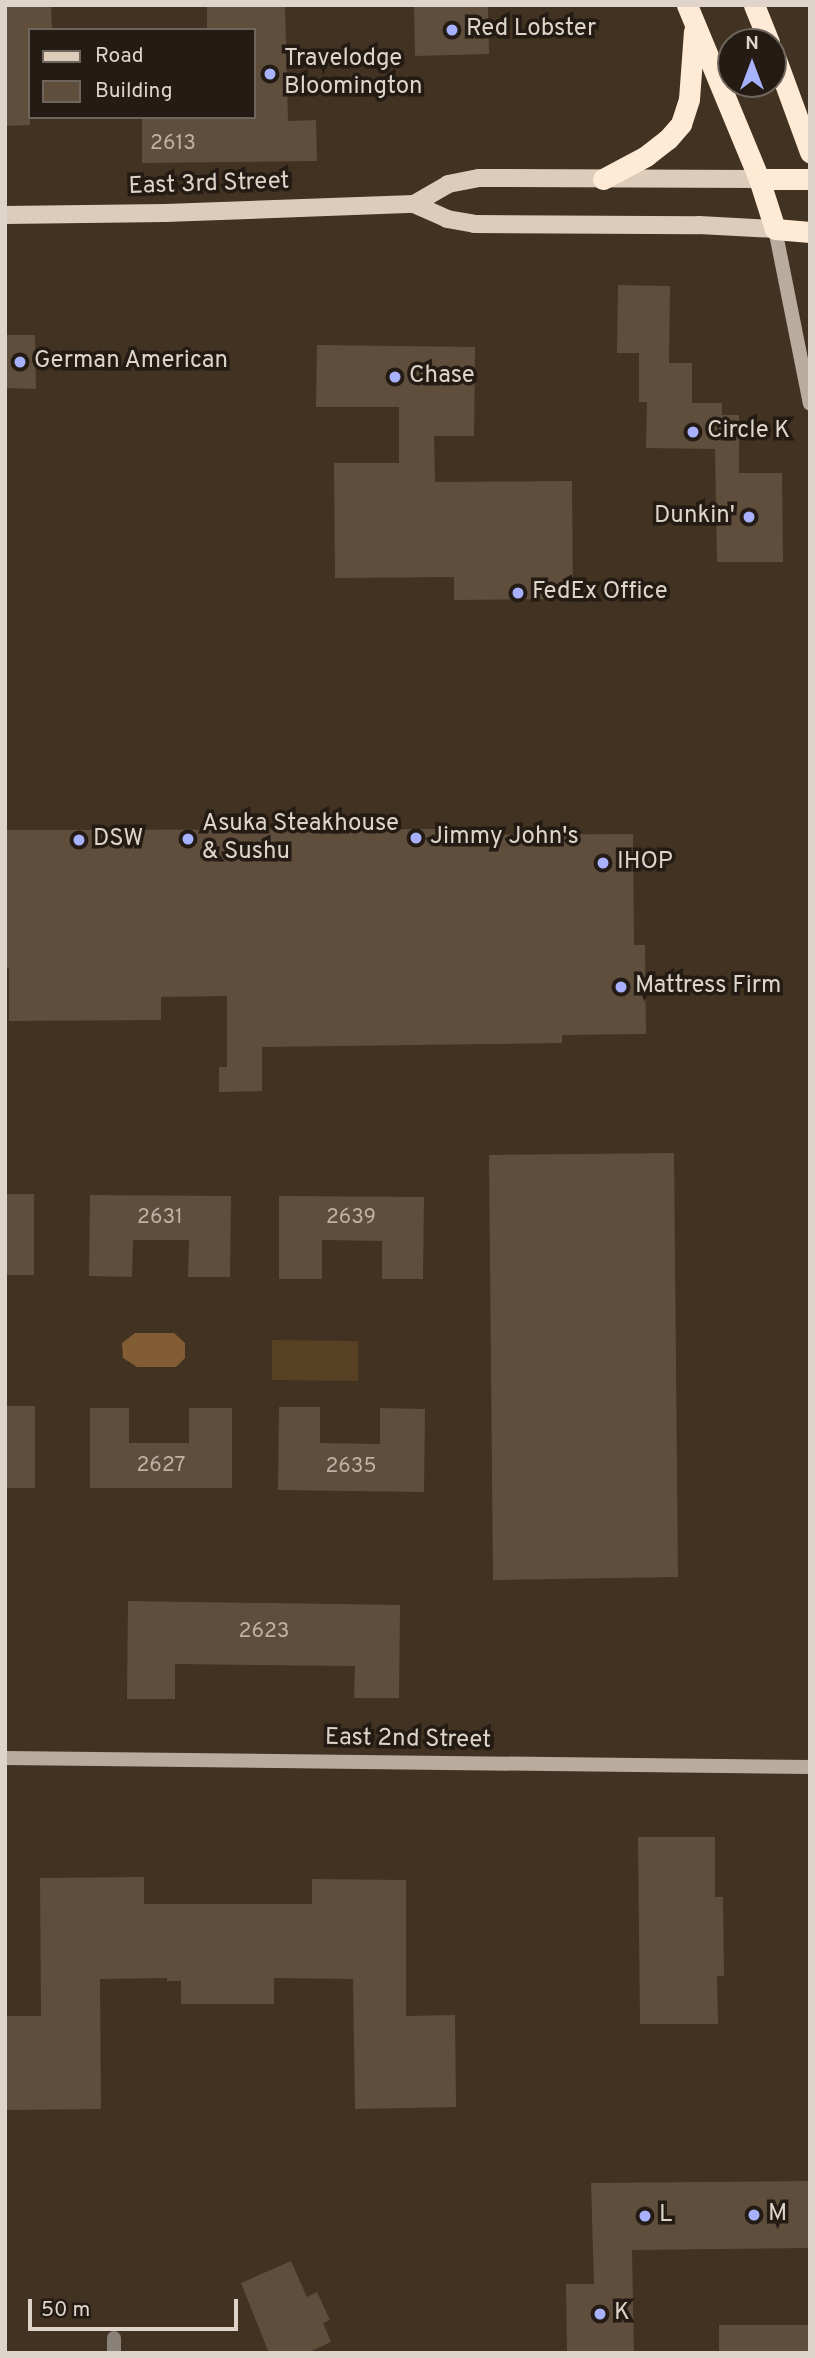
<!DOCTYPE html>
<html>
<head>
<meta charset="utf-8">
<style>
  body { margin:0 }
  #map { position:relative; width:815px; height:2358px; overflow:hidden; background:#423221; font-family:Overpass,sans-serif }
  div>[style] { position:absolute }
  .green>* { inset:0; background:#584025 }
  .water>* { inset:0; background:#825d33 }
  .building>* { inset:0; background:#5f4e3c }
  .street>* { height:14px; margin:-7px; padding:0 7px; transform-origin:7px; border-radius:7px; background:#898178 }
  .secondary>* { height:14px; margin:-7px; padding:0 7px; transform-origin:7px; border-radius:7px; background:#b9ac9e }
  .primary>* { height:18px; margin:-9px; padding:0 9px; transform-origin:9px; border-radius:9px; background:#deccbb }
  .highway>* { height:21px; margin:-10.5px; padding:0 10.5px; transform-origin:10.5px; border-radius:10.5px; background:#ffead5 }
  .dots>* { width:19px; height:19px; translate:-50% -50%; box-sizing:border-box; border:4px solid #231b14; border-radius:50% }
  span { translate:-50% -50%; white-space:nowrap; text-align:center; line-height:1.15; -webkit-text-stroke:7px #231b14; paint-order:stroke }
  .number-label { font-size:21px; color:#beb2a6 }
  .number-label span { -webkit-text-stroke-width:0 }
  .poi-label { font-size:24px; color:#ded4c9 }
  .left { translate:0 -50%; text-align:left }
  .right { translate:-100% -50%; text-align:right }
  .street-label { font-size:24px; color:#ded4c9 }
  .frame { position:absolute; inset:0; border:7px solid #ded4c9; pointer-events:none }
  .legend { position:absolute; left:28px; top:28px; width:228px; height:91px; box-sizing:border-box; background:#231b14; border:2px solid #6e655c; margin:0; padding:9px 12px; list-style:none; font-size:21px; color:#ded4c9 }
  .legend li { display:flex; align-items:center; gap:14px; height:35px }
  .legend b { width:35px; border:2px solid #6e655c }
  .north { position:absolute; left:717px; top:28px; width:70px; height:70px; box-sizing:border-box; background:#231b14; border:2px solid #6e655c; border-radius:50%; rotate:0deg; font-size:19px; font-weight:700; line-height:28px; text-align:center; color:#ded4c9 }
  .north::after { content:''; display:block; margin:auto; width:24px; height:32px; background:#a7b1fc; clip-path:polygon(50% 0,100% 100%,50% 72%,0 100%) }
  .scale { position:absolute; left:28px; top:2299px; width:210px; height:32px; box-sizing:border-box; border:4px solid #ded4c9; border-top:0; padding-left:9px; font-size:21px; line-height:24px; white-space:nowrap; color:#ded4c9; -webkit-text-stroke:5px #231b14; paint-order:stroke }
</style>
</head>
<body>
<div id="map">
  <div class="green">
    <div style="clip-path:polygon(272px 1340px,358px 1341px,358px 1381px,272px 1380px)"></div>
  </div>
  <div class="water">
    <div style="clip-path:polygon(135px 1333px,174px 1333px,185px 1343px,185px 1358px,176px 1367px,137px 1367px,123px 1358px,122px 1343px)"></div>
  </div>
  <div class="building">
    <div style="clip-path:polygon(5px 5px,51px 5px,52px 30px,30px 30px,30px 125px,5px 126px)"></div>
    <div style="clip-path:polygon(207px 5px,285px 5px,288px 121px,316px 120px,317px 161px,142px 163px,142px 117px,254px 117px,254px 30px,207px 30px)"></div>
    <div style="clip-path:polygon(414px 5px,488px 5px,489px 54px,415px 56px)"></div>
    <div style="clip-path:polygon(618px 285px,670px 286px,669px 363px,692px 363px,692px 403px,722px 403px,722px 415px,739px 415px,739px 473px,782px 473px,783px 562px,717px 562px,715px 449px,646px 448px,647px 402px,639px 402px,639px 353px,617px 353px)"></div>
    <div style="clip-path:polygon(5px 335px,35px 335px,36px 389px,5px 388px)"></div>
    <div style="clip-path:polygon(317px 345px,475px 347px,474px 436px,434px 436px,435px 482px,572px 481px,573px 599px,454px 600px,454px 577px,335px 578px,334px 463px,399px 463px,399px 407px,316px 407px)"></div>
    <div style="clip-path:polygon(455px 829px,451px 835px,633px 834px,634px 945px,645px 945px,646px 1034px,562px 1035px,562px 1043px,262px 1047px,262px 1091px,219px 1092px,219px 1067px,227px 1067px,227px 996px,161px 997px,161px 1020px,9px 1021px,9px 968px,5px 968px,5px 830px)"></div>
    <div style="clip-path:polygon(674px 1153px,678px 1577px,493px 1580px,489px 1155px)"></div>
    <div style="clip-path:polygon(5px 1194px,34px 1194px,34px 1275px,5px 1275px)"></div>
    <div style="clip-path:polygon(90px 1195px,231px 1196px,230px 1277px,188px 1277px,189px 1240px,133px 1240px,132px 1277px,89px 1276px)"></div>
    <div style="clip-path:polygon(279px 1196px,424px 1197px,423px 1279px,382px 1279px,382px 1241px,322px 1240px,322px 1279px,279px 1279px)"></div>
    <div style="clip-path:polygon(5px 1406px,35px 1406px,35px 1488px,5px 1488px)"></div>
    <div style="clip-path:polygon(279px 1407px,320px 1407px,320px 1443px,380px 1444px,380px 1408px,425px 1409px,424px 1492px,278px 1490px)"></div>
    <div style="clip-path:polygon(90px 1408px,129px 1408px,129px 1443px,189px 1443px,189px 1408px,232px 1408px,232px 1488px,90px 1488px)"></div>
    <div style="clip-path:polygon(128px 1601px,400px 1605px,399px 1698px,354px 1698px,355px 1666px,175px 1664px,175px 1699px,127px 1699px)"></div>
    <div style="clip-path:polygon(638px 1837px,715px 1837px,715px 1897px,723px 1897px,724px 1976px,717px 1976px,718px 2024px,640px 2024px)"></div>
    <div style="clip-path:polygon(144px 1877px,144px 1904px,312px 1904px,312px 1879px,406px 1880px,406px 2016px,455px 2015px,456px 2107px,355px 2109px,353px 1979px,274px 1978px,274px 2004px,181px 2004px,181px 1981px,167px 1981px,167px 1978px,100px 1979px,101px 2109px,5px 2110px,5px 2016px,41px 2016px,40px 1878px)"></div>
    <div style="clip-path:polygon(810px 2181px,810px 2248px,632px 2250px,634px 2353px,567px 2353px,566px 2284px,594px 2284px,591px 2183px)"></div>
    <div style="clip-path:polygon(291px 2261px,307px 2297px,317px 2292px,330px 2320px,323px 2323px,331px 2342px,307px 2353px,269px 2353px,241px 2283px)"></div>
    <div style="clip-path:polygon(719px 2325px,810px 2325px,810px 2353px,719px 2353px)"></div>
  </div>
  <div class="street">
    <div style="left:114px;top:2338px;width:15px;rotate:90deg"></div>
  </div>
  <div class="secondary">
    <div style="left:775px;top:229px;width:178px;rotate:78.7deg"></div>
    <div style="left:5px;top:1758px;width:805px;rotate:0.64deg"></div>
  </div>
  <div class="primary">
    <div style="left:414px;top:204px;width:36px;rotate:24deg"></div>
    <div style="left:447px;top:219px;width:27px;rotate:10deg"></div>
    <div style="left:474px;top:224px;width:225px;rotate:0.3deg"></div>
    <div style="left:699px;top:225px;width:76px;rotate:3deg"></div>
    <div style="left:5px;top:215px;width:160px;rotate:-0.7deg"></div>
    <div style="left:165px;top:213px;width:249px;rotate:-2.1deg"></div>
    <div style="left:414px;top:204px;width:39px;rotate:-30deg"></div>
    <div style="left:448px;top:184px;width:32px;rotate:-11deg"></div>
    <div style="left:479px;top:178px;width:280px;rotate:0.2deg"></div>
  </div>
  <div class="highway">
    <div style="left:687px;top:5px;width:188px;rotate:67.5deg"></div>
    <div style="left:759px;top:179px;width:52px;rotate:72.3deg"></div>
    <div style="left:775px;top:229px;width:35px;rotate:5deg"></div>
    <div style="left:754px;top:5px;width:40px;rotate:68deg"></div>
    <div style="left:773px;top:51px;width:108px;rotate:69.9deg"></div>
    <div style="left:603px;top:179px;width:49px;rotate:-28.1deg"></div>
    <div style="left:646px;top:156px;width:28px;rotate:-38deg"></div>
    <div style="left:668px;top:139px;width:20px;rotate:-49deg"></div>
    <div style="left:681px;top:124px;width:26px;rotate:-72deg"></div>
    <div style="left:689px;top:99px;width:68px;rotate:-85.8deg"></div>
    <div style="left:759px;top:179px;width:51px"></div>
  </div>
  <div class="dots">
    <div style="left:452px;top:30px;background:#a7b1fc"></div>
    <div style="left:270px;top:74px;background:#a7b1fc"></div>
    <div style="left:20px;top:362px;background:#a7b1fc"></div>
    <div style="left:395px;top:377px;background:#a7b1fc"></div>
    <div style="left:693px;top:432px;background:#a7b1fc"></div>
    <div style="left:749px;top:517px;background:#a7b1fc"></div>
    <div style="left:518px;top:593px;background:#a7b1fc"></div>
    <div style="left:416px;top:838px;background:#a7b1fc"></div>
    <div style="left:188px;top:839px;background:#a7b1fc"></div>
    <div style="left:79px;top:840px;background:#a7b1fc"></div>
    <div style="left:603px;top:863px;background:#a7b1fc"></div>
    <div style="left:621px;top:987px;background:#a7b1fc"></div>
    <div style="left:754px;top:2215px;background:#a7b1fc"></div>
    <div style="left:645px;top:2216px;background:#a7b1fc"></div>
    <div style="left:600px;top:2314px;background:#a7b1fc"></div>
  </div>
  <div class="number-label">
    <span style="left:173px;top:144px">2613</span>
    <span style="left:160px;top:1218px">2631</span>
    <span style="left:351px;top:1218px">2639</span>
    <span style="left:161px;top:1466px">2627</span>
    <span style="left:351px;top:1467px">2635</span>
    <span style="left:264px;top:1632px">2623</span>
  </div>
  <div class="poi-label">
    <span class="left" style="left:466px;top:30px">Red Lobster</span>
    <span class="left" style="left:284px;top:74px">Travelodge<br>Bloomington</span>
    <span class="left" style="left:34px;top:362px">German American</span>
    <span class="left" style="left:409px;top:377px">Chase</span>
    <span class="left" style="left:707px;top:432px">Circle K</span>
    <span class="right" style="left:735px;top:517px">Dunkin'</span>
    <span class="left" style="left:532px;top:593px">FedEx Office</span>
    <span class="left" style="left:202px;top:839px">Asuka Steakhouse<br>&amp; Sushu</span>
    <span class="left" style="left:430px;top:838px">Jimmy John's</span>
    <span class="left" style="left:93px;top:840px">DSW</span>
    <span class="left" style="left:617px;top:863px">IHOP</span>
    <span class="left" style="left:635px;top:987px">Mattress Firm</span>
    <span class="left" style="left:768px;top:2215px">M</span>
    <span class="left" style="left:659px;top:2216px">L</span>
    <span class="left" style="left:614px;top:2314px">K</span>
  </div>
  <div class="street-label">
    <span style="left:209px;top:185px;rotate:-2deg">East 3rd Street</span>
    <span style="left:408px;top:1740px;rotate:1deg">East 2nd Street</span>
  </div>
  <div class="frame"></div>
  <ul class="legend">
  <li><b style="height:9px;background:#deccbb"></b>Road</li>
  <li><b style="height:19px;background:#5f4e3c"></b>Building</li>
  </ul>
  <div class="north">N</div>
  <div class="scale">50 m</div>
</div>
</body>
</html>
